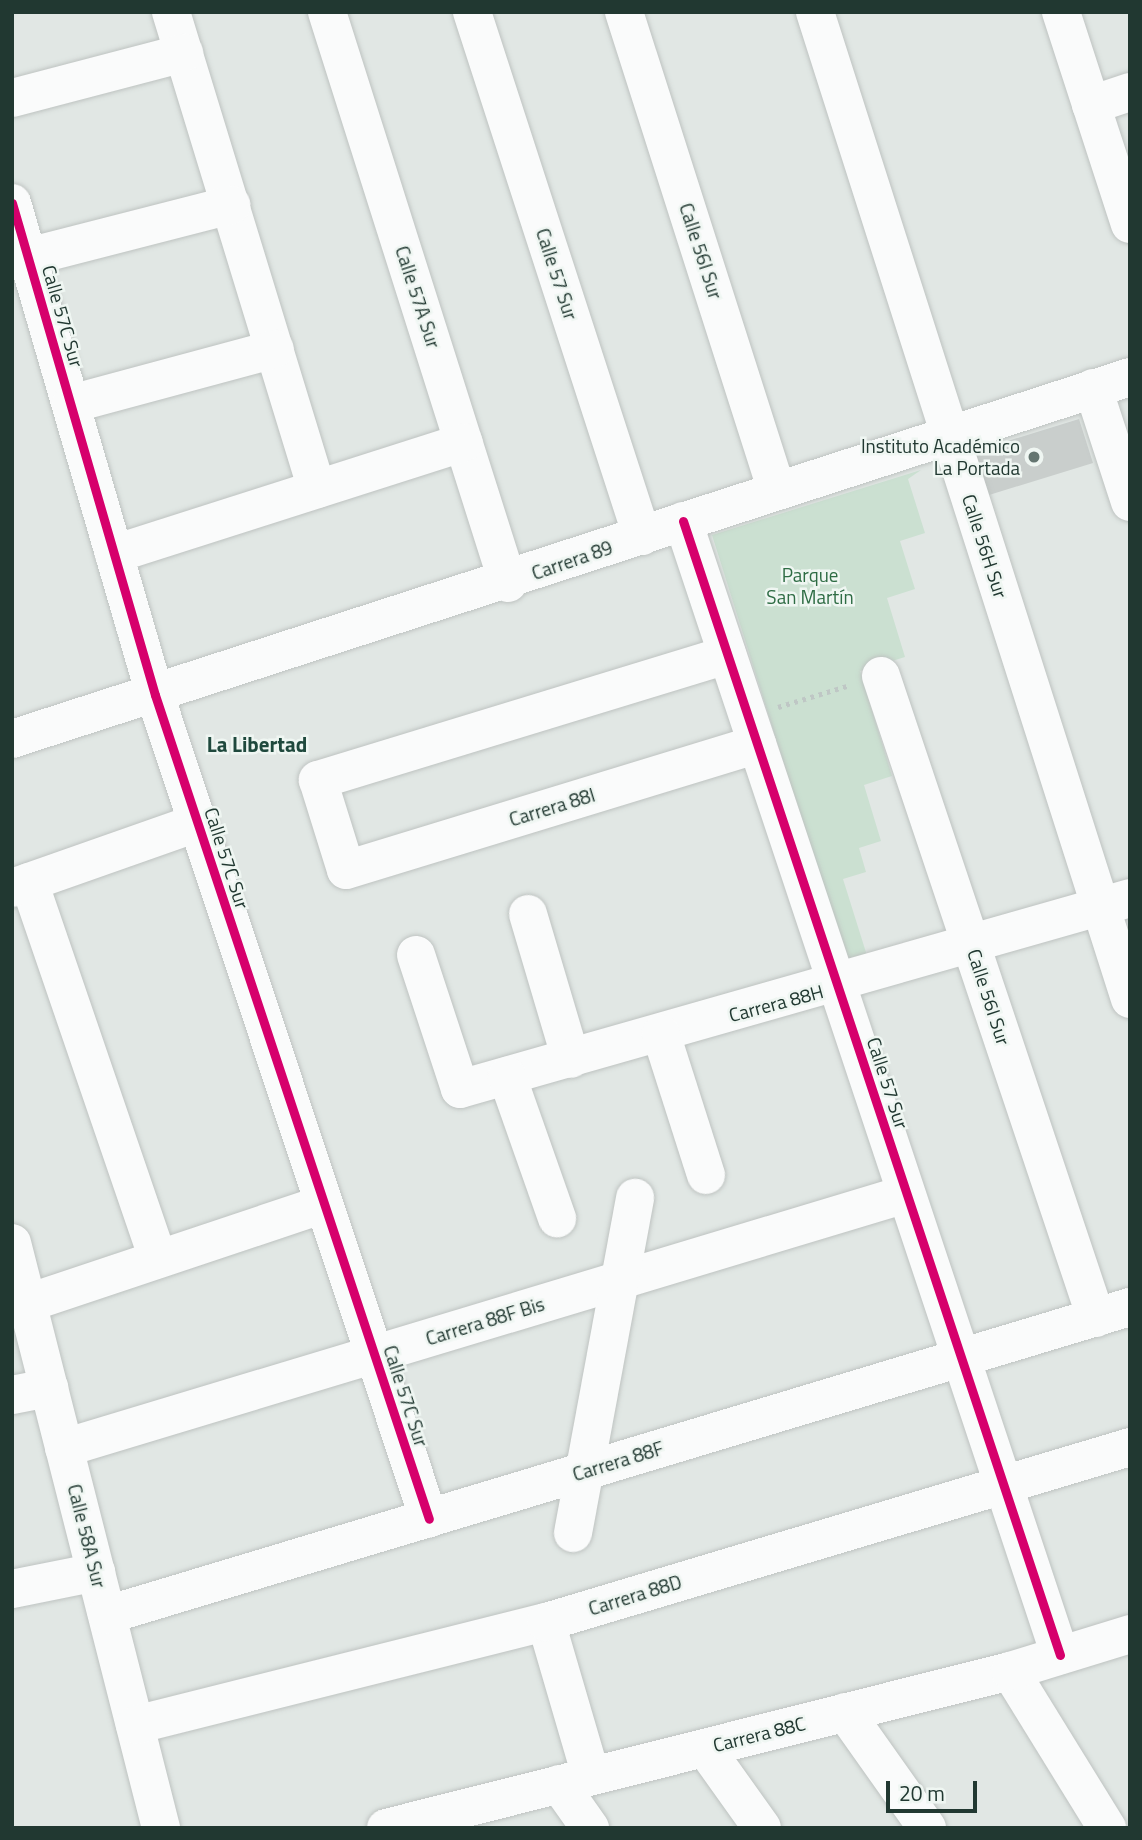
<!DOCTYPE html>
<html>
<head>
<meta charset="utf-8">
<style>
  body { margin:0 }
  #map { position:relative; width:1142px; height:1840px; overflow:hidden; background:#e1e7e4; font-family:"Titillium Web",sans-serif }
  div>[style] { position:absolute }
  .green>* { inset:0; background:#cbe0d1 }
  .building>* { inset:0; background:#c9cecc }
  .path>* { height:4.5px; margin-top:-2.25px; transform-origin:0; background:repeating-linear-gradient(90deg,#bfc7c5 0 3.5px,transparent 0 8.5px) }
  .roads { filter:drop-shadow(0 0 2px #bec3c1) drop-shadow(0 0 2px #bec3c1) }
  .minor>* { height:38px; margin:-19px; padding:0 19px; transform-origin:19px; border-radius:19px; background:#fafbfb }
  .cycleway>* { height:9px; margin:-4.5px; padding:0 4.5px; transform-origin:4.5px; border-radius:4.5px; background:#d6006c }
  .dots>* { width:19px; height:19px; translate:-50% -50%; box-sizing:border-box; border:4px solid #eff6f2; border-radius:50% }
  span { translate:-50% -50%; white-space:nowrap; text-align:center; line-height:1.15; -webkit-text-stroke:5px #eff6f2; paint-order:stroke }
  .street-label { font-size:19px; color:#213831 }
  .poi-label { font-size:19px; color:#213831 }
  .right { translate:-100% -50%; text-align:right }
  .park-label { font-size:19px; color:#2e6c44 }
  .neighbourhood-label { font-size:21px; color:#1f493d; font-weight:700 }
  .frame { position:absolute; inset:0; border:14px solid #213831; pointer-events:none }
  .scale { position:absolute; left:886px; top:1781px; width:91px; height:32px; box-sizing:border-box; border:4px solid #213831; border-top:0; padding-left:9px; font-size:21px; line-height:24px; white-space:nowrap; color:#213831; -webkit-text-stroke:5px #eff6f2; paint-order:stroke }
</style>
</head>
<body>
<div id="map">
  <div class="green">
    <div style="clip-path:polygon(921px 470px,908px 479px,925px 533px,900px 541px,915px 589px,887px 598px,905px 657px,860px 671px,892px 776px,864px 785px,881px 841px,859px 848px,866px 872px,843px 879px,869px 962px,848px 968px,712px 535px)"></div>
  </div>
  <div class="building">
    <div style="clip-path:polygon(1079px 419px,1093px 463px,989px 495px,975px 451px)"></div>
  </div>
  <div class="path">
    <div style="left:778px;top:707px;width:75px;rotate:-17deg"></div>
  </div>
  <div class="roads">
    <div class="minor">
      <div style="left:171px;top:12px;width:499px;rotate:73deg"></div>
      <div style="left:327px;top:12px;width:599px;rotate:72.41deg"></div>
      <div style="left:472px;top:12px;width:551px;rotate:72.03deg"></div>
      <div style="left:624px;top:12px;width:503px;rotate:72.29deg"></div>
      <div style="left:815px;top:12px;width:1036px;rotate:72.3deg"></div>
      <div style="left:1061px;top:12px;width:223px;rotate:72deg"></div>
      <div style="left:12px;top:98px;width:178px;rotate:-14.7deg"></div>
      <div style="left:1091px;top:105px;width:41px;rotate:-18.4deg"></div>
      <div style="left:12px;top:203px;width:512px;rotate:73.79deg"></div>
      <div style="left:155px;top:695px;width:868px;rotate:71.61deg"></div>
      <div style="left:28px;top:257px;width:210px;rotate:-14.4deg"></div>
      <div style="left:1093px;top:388px;width:120px;rotate:72deg"></div>
      <div style="left:71px;top:404px;width:211px;rotate:-15.1deg"></div>
      <div style="left:683px;top:521px;width:1195px;rotate:71.61deg"></div>
      <div style="left:114px;top:554px;width:367px;rotate:-17.7deg"></div>
      <div style="left:727px;top:655px;width:428px;rotate:163deg"></div>
      <div style="left:318px;top:780px;width:94px;rotate:72.7deg"></div>
      <div style="left:346px;top:870px;width:430px;rotate:-17deg"></div>
      <div style="left:881px;top:676px;width:677px;rotate:71.48deg"></div>
      <div style="left:12px;top:739px;width:1175px;rotate:-17.94deg"></div>
      <div style="left:29px;top:882px;width:398px;rotate:71.1deg"></div>
      <div style="left:12px;top:888px;width:196px;rotate:-19.4deg"></div>
      <div style="left:528px;top:914px;width:151px;rotate:73.5deg"></div>
      <div style="left:416px;top:955px;width:141px;rotate:71.8deg"></div>
      <div style="left:460px;top:1089px;width:697px;rotate:-15.91deg"></div>
      <div style="left:661px;top:1034px;width:148px;rotate:72.3deg"></div>
      <div style="left:507px;top:1076px;width:151px;rotate:70.6deg"></div>
      <div style="left:12px;top:1243px;width:604px;rotate:75.71deg"></div>
      <div style="left:28px;top:1303px;width:312px;rotate:-18.5deg"></div>
      <div style="left:12px;top:1395px;width:38px;rotate:-11deg"></div>
      <div style="left:64px;top:1448px;width:879px;rotate:-16.79deg"></div>
      <div style="left:573px;top:1533px;width:341px;rotate:-79.5deg"></div>
      <div style="left:12px;top:1589px;width:86px;rotate:-11.4deg"></div>
      <div style="left:107px;top:1615px;width:1068px;rotate:-16.76deg"></div>
      <div style="left:546px;top:1622px;width:160px;rotate:73.7deg"></div>
      <div style="left:1010px;top:1671px;width:185px;rotate:58.3deg"></div>
      <div style="left:845px;top:1712px;width:142px;rotate:54.7deg"></div>
      <div style="left:135px;top:1725px;width:424px;rotate:-14.1deg"></div>
      <div style="left:546px;top:1622px;width:610px;rotate:-16.68deg"></div>
      <div style="left:705px;top:1748px;width:98px;rotate:54.5deg"></div>
      <div style="left:559px;top:1784px;width:54px;rotate:54.8deg"></div>
      <div style="left:386px;top:1828px;width:643px;rotate:-14.12deg"></div>
      <div style="left:1010px;top:1671px;width:126px;rotate:-17.1deg"></div>
    </div>
  </div>
  <div class="cycleway">
    <div style="left:12px;top:203px;width:512px;rotate:73.79deg"></div>
    <div style="left:155px;top:695px;width:868px;rotate:71.61deg"></div>
    <div style="left:683px;top:521px;width:1195px;rotate:71.61deg"></div>
  </div>
  <div class="dots">
    <div style="left:1034px;top:457px;background:#647570"></div>
  </div>
  <div class="street-label">
    <span style="left:701px;top:251px;rotate:72deg">Calle 56I Sur</span>
    <span style="left:557px;top:274px;rotate:72deg">Calle 57 Sur</span>
    <span style="left:418px;top:297px;rotate:72deg">Calle 57A Sur</span>
    <span style="left:63px;top:316px;rotate:74deg">Calle 57C Sur</span>
    <span style="left:985px;top:546px;rotate:72deg">Calle 56H Sur</span>
    <span style="left:572px;top:560px;rotate:-19deg">Carrera 89</span>
    <span style="left:552px;top:807px;rotate:-17deg">Carrera 88I</span>
    <span style="left:227px;top:858px;rotate:72deg">Calle 57C Sur</span>
    <span style="left:989px;top:997px;rotate:72deg">Calle 56I Sur</span>
    <span style="left:776px;top:1003px;rotate:-15deg">Carrera 88H</span>
    <span style="left:888px;top:1083px;rotate:72deg">Calle 57 Sur</span>
    <span style="left:485px;top:1321px;rotate:-17deg">Carrera 88F Bis</span>
    <span style="left:406px;top:1396px;rotate:72deg">Calle 57C Sur</span>
    <span style="left:618px;top:1461px;rotate:-17deg">Carrera 88F</span>
    <span style="left:87px;top:1536px;rotate:76deg">Calle 58A Sur</span>
    <span style="left:635px;top:1595px;rotate:-17deg">Carrera 88D</span>
    <span style="left:759px;top:1734px;rotate:-14deg">Carrera 88C</span>
  </div>
  <div class="poi-label">
    <span class="right" style="left:1020px;top:457px">Instituto Académico<br>La Portada</span>
  </div>
  <div class="park-label">
    <span style="left:810px;top:586px">Parque<br>San Martín</span>
  </div>
  <div class="neighbourhood-label">
    <span style="left:257px;top:744px">La Libertad</span>
  </div>
  <div class="frame"></div>
  <div class="scale">20 m</div>
</div>
</body>
</html>
